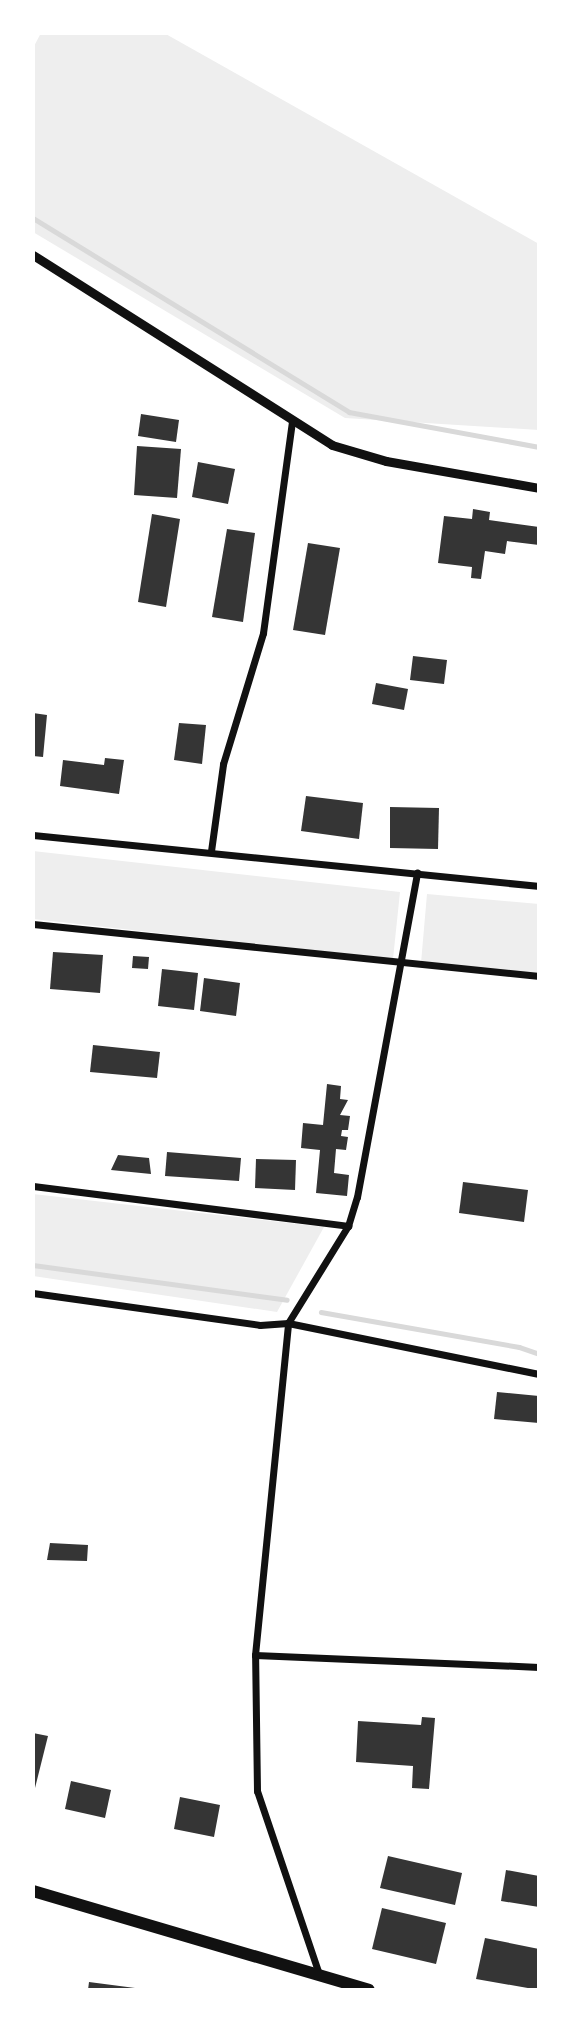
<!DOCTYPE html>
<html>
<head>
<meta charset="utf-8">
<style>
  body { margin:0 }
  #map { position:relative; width:572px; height:2023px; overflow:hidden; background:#fff; font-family:Rubik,sans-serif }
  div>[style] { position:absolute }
  .green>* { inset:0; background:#eee }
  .stream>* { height:4.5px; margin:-2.25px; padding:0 2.25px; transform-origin:2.25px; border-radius:2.25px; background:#d9d9d9 }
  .building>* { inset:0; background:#353535 }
  .minor>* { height:7px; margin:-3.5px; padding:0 3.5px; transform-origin:3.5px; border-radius:3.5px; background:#111 }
  .tertiary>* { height:9px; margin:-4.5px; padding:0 4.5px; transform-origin:4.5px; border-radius:4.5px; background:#111 }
  .trunk>* { height:12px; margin:-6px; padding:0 6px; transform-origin:6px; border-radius:6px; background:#111 }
  span { translate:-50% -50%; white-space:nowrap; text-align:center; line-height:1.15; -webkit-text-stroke:5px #fff; paint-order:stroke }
  .frame { position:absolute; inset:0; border:35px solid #fff; pointer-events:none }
</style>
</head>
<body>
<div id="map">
  <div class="green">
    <div style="clip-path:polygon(41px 33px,164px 33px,539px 244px,539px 430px,345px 418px,33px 232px,33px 48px)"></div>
    <div style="clip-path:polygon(33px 851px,400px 892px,393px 959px,33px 919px)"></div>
    <div style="clip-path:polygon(427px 894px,539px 904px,539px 974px,421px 963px)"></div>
    <div style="clip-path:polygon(33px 1194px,324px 1227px,277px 1312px,33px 1276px)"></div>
  </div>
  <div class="stream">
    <div style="left:33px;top:218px;width:371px;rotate:31.5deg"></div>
    <div style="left:349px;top:412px;width:193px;rotate:10.4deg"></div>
    <div style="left:33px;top:1265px;width:256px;rotate:7.8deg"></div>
    <div style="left:321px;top:1312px;width:201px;rotate:10deg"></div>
    <div style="left:519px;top:1347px;width:21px;rotate:19deg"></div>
  </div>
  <div class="building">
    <div style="clip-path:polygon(141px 414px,179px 420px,176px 442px,138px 436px)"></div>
    <div style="clip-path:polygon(137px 446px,181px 449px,177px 498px,134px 495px)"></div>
    <div style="clip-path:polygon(198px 462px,235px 469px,228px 504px,192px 497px)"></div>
    <div style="clip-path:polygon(473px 509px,490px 512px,489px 520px,539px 527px,539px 545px,507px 541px,505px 554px,485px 551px,481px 579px,471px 578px,472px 567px,438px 563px,444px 516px,472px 519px)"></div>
    <div style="clip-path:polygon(152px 514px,180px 519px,166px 607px,138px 602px)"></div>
    <div style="clip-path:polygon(227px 529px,255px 533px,243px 622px,212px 617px)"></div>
    <div style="clip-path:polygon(308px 543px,340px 548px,325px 635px,293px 630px)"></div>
    <div style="clip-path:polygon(413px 656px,447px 660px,444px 684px,410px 680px)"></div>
    <div style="clip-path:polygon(376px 683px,408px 689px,404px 710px,372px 704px)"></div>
    <div style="clip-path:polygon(33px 713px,47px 715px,43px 757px,33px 756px)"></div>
    <div style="clip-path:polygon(179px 723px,206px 725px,202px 764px,174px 760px)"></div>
    <div style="clip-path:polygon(105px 758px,124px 760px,119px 794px,60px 786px,63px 760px,104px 765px)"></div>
    <div style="clip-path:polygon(306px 796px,363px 803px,359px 839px,301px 831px)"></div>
    <div style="clip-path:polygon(390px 807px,439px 808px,438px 849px,390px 848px)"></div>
    <div style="clip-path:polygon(53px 952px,103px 955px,100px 993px,50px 989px)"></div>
    <div style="clip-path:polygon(133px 956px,149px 957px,148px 969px,132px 968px)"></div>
    <div style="clip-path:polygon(162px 969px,198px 973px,194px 1010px,158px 1006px)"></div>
    <div style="clip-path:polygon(204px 978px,240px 983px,236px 1016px,200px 1011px)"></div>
    <div style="clip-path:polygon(93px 1045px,160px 1052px,157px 1078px,90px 1072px)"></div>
    <div style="clip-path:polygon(327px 1084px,341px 1086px,340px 1099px,348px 1100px,340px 1115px,350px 1116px,348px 1130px,342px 1130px,341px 1136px,348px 1137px,346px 1150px,336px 1149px,334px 1173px,349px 1175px,347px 1196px,316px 1193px,320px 1150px,301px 1148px,303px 1123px,323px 1125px)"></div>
    <div style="clip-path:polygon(167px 1152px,241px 1158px,239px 1181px,165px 1176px)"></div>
    <div style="clip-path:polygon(118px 1155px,149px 1158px,151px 1174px,111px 1170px)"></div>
    <div style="clip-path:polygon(256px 1159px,296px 1160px,295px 1190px,255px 1188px)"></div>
    <div style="clip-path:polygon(463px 1182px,528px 1190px,524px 1222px,459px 1213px)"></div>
    <div style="clip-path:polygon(497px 1392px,539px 1396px,539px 1423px,494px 1419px)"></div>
    <div style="clip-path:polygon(50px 1543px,88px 1545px,87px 1561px,47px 1560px)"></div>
    <div style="clip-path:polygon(422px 1717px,435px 1718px,429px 1789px,412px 1788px,413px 1766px,356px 1762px,358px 1721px,421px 1725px)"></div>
    <div style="clip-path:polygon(33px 1733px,48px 1736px,34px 1792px,33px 1792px)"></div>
    <div style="clip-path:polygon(71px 1781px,111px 1790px,105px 1818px,65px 1809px)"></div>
    <div style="clip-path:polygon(180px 1797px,220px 1805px,214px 1837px,174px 1829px)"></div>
    <div style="clip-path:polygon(388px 1856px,462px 1873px,455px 1905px,380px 1888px)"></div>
    <div style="clip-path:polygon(506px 1870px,539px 1876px,539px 1907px,501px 1901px)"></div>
    <div style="clip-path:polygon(382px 1908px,446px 1923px,436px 1964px,372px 1949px)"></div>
    <div style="clip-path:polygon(485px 1938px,539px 1949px,539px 1990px,476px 1979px)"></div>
    <div style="clip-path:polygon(89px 1982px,135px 1988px,135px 1990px,88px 1990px)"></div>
  </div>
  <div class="minor">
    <div style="left:33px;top:835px;width:509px;rotate:5.76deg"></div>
    <div style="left:211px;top:851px;width:88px;rotate:-82.1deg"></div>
    <div style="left:223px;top:764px;width:137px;rotate:-73deg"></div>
    <div style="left:263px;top:633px;width:215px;rotate:-82.2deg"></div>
    <div style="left:33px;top:924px;width:509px;rotate:5.87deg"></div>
    <div style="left:33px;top:1186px;width:318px;rotate:7.2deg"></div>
    <div style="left:33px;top:1293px;width:229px;rotate:8deg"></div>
    <div style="left:260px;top:1325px;width:28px;rotate:-4deg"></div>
    <div style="left:288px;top:1323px;width:256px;rotate:11.5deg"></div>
    <div style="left:255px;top:1655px;width:284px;rotate:2.4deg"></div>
    <div style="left:319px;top:1974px;width:193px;rotate:-108.7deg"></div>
    <div style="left:257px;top:1791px;width:136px;rotate:-90.8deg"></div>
    <div style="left:255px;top:1655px;width:334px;rotate:-84.3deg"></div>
    <div style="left:288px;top:1323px;width:114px;rotate:-58.3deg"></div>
    <div style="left:348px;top:1226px;width:30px;rotate:-73deg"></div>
    <div style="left:357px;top:1197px;width:330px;rotate:-79.5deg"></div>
  </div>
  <div class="tertiary">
    <div style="left:33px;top:255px;width:354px;rotate:32.4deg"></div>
    <div style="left:332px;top:445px;width:56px;rotate:16.5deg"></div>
    <div style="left:386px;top:461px;width:155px;rotate:10deg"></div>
  </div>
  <div class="trunk">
    <div style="left:33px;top:1891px;width:350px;rotate:16.4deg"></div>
  </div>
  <div class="frame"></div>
</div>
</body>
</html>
